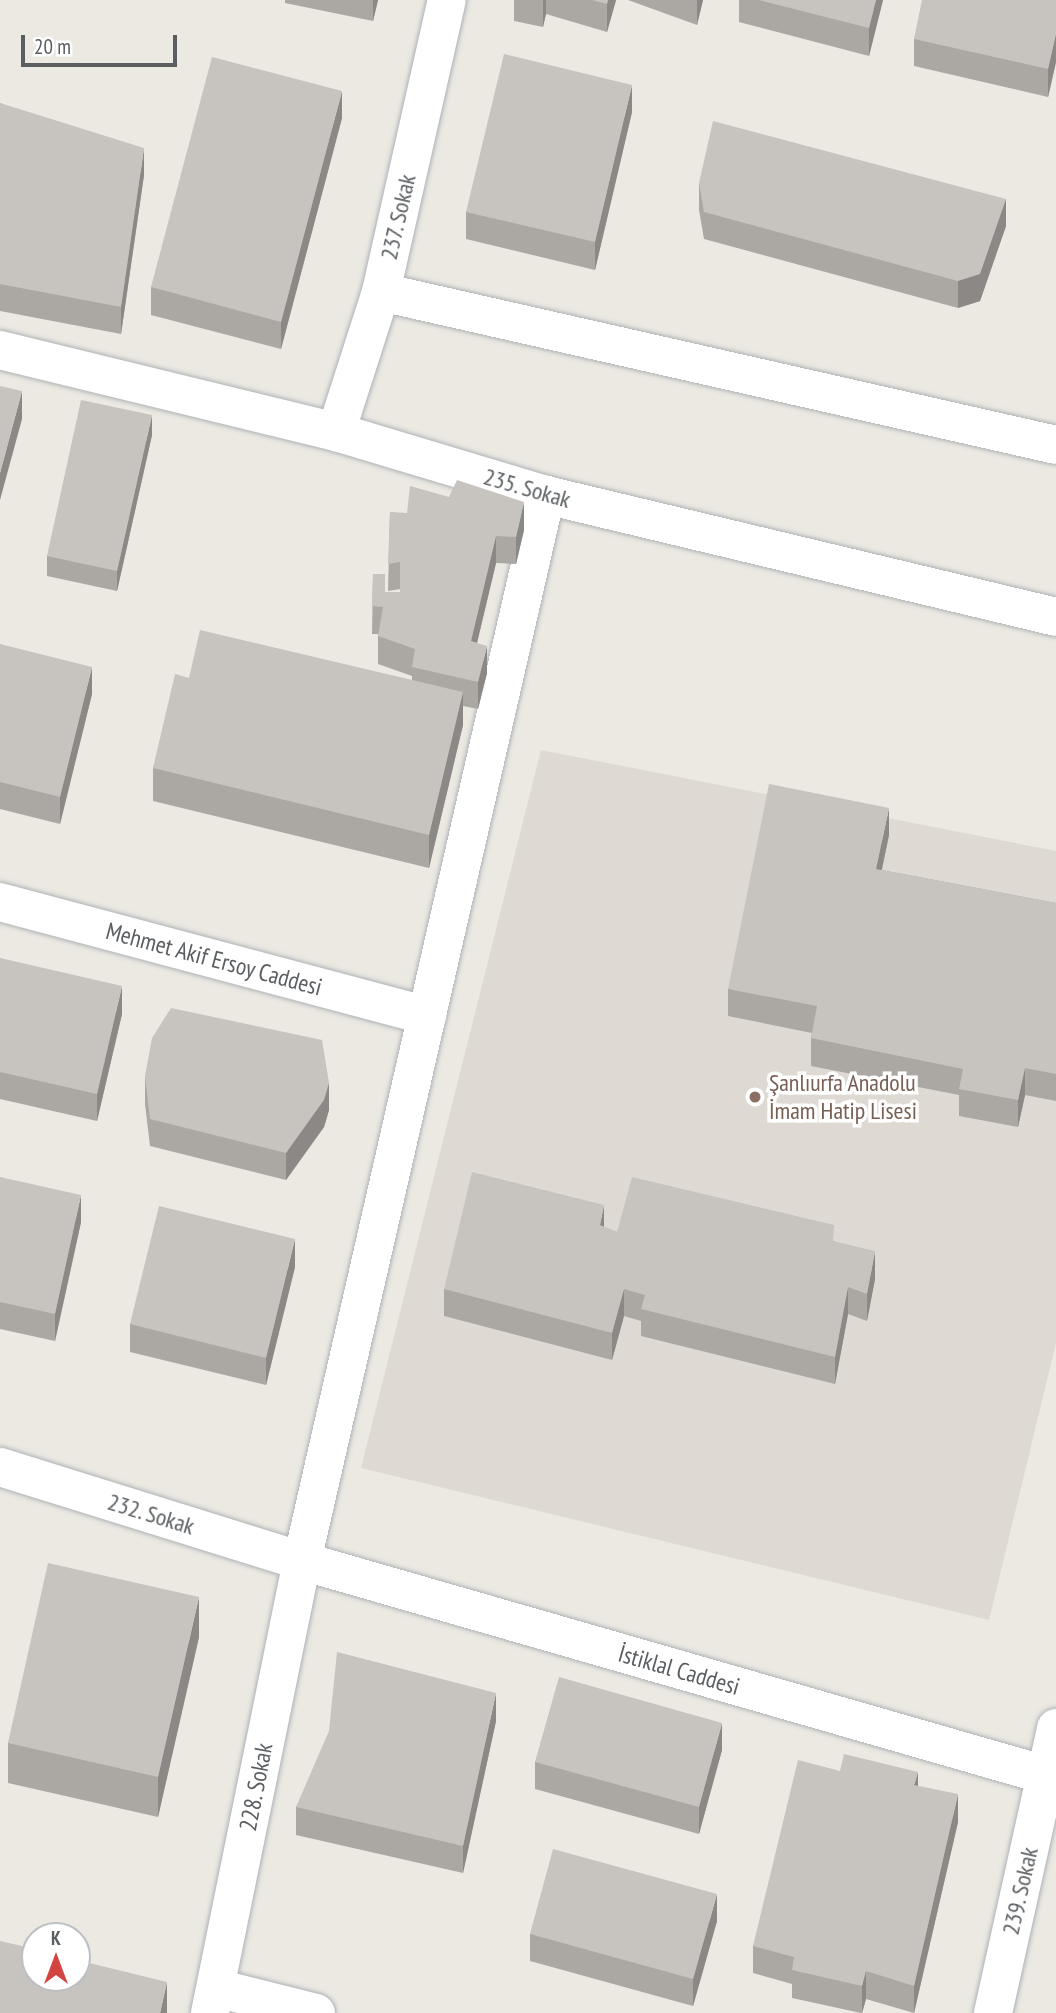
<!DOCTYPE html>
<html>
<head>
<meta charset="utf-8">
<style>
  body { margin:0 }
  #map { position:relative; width:1056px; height:2013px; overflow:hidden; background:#ebe9e2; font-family:"PT Sans Narrow",sans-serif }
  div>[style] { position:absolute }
  .education>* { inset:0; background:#dedad3 }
  .roads { filter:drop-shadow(0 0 2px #afb2b6) drop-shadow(0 0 2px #afb2b6) }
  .minor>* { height:38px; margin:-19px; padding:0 19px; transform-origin:19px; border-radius:19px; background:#fff }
  .tertiary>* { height:38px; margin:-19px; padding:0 19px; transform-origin:19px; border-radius:19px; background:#fff }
  .wall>* { inset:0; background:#aba8a4 }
  .shaded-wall>* { inset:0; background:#8b8886 }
  .building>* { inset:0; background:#c7c3bf }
  .dots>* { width:19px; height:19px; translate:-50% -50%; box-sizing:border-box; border:4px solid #fff; border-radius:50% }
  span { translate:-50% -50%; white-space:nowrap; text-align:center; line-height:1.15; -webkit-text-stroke:7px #fff; paint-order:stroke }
  .street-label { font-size:24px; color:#5a5e61 }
  .education-label { font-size:24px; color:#785e54 }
  .left { translate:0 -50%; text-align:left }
  .north { position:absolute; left:21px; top:1922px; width:70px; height:70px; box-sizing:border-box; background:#fff; border:2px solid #bdbfc0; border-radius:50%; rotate:0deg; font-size:19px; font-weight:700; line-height:28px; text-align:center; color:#5a5e61 }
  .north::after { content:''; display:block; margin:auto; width:24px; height:32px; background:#d34541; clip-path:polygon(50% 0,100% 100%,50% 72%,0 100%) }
  .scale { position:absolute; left:21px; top:35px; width:156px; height:32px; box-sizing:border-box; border:4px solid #5a5e61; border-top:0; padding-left:9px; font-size:21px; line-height:24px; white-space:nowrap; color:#5a5e61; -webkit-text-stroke:5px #fff; paint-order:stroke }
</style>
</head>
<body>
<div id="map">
  <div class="education">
    <div style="clip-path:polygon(541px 750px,1056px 851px,1056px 1343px,989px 1620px,361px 1468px)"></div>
  </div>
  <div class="roads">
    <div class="minor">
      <div style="left:381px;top:292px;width:692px;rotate:12.77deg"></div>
      <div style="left:0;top:350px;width:346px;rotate:13.7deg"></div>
      <div style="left:336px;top:432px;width:219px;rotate:16.7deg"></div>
      <div style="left:546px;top:495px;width:524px;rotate:13.45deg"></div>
      <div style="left:336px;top:432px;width:147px;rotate:-72.2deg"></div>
      <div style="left:381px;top:292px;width:299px;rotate:-77.3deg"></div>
      <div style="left:0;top:902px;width:442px;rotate:14.9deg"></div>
      <div style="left:216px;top:1988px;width:103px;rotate:14deg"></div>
      <div style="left:210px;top:2013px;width:461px;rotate:-78.5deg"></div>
      <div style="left:302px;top:1561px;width:1094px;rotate:-77.11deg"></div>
      <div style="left:993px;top:2013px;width:292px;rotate:-77.5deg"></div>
    </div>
    <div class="tertiary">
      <div style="left:0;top:1467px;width:316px;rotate:17.3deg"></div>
      <div style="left:302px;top:1561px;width:785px;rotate:16.06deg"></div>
    </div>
  </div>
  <div class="wall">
    <div style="clip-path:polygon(285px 0,378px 0,373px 21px,285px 3px)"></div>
    <div style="clip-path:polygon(514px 0,616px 0,607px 32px,546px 14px,543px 27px,514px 21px)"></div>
    <div style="clip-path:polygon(628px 0,703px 0,697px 25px)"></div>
    <div style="clip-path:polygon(739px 0,883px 0,869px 56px,739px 22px)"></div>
    <div style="clip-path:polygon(1056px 0,1056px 62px,1048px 97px,914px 66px,914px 39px)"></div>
    <div style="clip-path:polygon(0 103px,144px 175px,121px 334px,0 311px)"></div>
    <div style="clip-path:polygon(632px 112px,595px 270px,466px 239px,466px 212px)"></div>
    <div style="clip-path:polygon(342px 118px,281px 349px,151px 315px,151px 287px)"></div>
    <div style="clip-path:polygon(699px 183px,1006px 226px,980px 301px,958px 308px,704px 239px,699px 210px)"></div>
    <div style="clip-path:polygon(152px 435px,117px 591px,47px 576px,47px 556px)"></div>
    <div style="clip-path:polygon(390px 512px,524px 530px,516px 564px,496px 563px,477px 643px,487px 673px,478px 709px,463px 706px,463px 725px,429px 868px,153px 801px,153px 768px,189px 678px,412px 680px,412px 676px,378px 664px,378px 634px,372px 634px,373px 574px,385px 592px,400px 592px,400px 589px,388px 591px)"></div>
    <div style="clip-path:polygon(0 644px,92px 694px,60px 824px,0 809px)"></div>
    <div style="clip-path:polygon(889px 835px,882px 870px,1056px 903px,1056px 1101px,1025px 1095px,1018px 1127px,959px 1116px,959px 1095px,811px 1066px,811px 1038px,812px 1033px,728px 1016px,728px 989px)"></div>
    <div style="clip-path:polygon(0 958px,122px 1014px,97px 1121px,0 1099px)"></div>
    <div style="clip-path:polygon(145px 1076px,329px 1110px,324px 1127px,286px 1180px,150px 1146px,145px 1104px)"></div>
    <div style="clip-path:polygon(0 1177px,81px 1222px,55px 1341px,0 1329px)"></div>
    <div style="clip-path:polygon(604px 1227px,617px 1232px,834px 1241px,875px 1279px,867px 1321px,848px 1314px,835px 1384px,641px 1336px,641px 1321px,624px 1316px,612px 1360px,444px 1316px,444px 1289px)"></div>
    <div style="clip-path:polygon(295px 1267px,266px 1385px,130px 1352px,130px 1324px)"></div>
    <div style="clip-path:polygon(199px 1637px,158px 1817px,8px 1783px,8px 1743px)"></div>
    <div style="clip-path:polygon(496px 1721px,463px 1873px,296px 1835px,296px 1807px)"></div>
    <div style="clip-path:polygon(722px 1750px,699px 1834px,535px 1789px,535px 1762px)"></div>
    <div style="clip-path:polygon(840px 1771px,918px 1786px,958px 1822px,914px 2013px,866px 1999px,862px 2013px,861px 2013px,792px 1998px,792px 1984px,753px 1973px,753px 1946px)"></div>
    <div style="clip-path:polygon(717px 1921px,693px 2006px,530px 1961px,530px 1934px)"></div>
  </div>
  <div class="shaded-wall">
    <div style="clip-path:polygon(373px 0,378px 0,373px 21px)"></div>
    <div style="clip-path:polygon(543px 0,546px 0,546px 14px,543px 27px)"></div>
    <div style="clip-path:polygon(608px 0,616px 0,607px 32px,607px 4px)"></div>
    <div style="clip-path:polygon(697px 0,703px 0,697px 25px)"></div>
    <div style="clip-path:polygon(876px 0,883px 0,869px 56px,869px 28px)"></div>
    <div style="clip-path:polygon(1056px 34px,1056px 62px,1048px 97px,1048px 69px)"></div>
    <div style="clip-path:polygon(632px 85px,632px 112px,595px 270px,595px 242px)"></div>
    <div style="clip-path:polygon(342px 91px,342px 118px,281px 349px,281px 322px)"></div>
    <div style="clip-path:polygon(144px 148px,144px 175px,121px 334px,121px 307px)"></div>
    <div style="clip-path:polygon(1006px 199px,1006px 226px,980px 301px,958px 308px,958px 281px)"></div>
    <div style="clip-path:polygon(22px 391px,22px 419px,0 500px,0 473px)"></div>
    <div style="clip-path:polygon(152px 415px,152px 435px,117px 591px,117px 571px)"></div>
    <div style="clip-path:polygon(524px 502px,524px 530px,516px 564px,516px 537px)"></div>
    <div style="clip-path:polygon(496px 536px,496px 563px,471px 668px,471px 641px)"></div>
    <div style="clip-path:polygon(487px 646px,487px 673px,478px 709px,478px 682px)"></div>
    <div style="clip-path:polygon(92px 667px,92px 694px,60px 824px,60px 797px)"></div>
    <div style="clip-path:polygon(463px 692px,463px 725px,429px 868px,429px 835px)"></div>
    <div style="clip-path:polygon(889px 808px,889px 835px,876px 896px,876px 869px)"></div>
    <div style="clip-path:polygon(122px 986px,122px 1014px,97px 1121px,97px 1094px)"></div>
    <div style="clip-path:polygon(1025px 1068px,1025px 1095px,1018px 1127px,1018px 1100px)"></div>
    <div style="clip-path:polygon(329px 1083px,329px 1110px,324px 1127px,286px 1180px,286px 1153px)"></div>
    <div style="clip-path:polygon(81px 1195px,81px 1222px,55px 1341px,55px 1314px)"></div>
    <div style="clip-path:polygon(604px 1205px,604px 1232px,600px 1225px)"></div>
    <div style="clip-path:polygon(295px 1239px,295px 1267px,266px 1385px,266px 1358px)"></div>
    <div style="clip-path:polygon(875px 1251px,875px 1279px,867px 1321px,867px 1294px)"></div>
    <div style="clip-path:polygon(848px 1287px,848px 1314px,835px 1384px,835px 1357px)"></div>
    <div style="clip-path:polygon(624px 1289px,624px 1316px,612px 1360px,612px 1333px)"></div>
    <div style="clip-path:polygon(199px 1597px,199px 1637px,158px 1817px,158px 1777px)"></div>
    <div style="clip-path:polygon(496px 1693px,496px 1721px,463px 1873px,463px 1846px)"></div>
    <div style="clip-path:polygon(722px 1723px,722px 1750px,699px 1834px,699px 1807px)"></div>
    <div style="clip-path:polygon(918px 1772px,918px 1799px,914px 1785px)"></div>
    <div style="clip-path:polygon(958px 1794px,958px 1822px,914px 2013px,914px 1986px)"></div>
    <div style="clip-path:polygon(717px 1894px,717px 1921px,693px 2006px,693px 1979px)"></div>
    <div style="clip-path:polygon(866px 1971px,866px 1999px,862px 2013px,862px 1986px)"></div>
    <div style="clip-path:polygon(167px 1982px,167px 2013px,160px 2013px)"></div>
  </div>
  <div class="building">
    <div style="clip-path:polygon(592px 0,608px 0,607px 4px)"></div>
    <div style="clip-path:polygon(759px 0,876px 0,869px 28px)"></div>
    <div style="clip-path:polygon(922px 0,1056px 0,1056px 34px,1048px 69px,914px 39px)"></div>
    <div style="clip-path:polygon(504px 54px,632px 85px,595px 242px,466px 212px)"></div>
    <div style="clip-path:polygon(212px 57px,342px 91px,281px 322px,151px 287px)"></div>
    <div style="clip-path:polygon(0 103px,144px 148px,121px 307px,0 284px)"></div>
    <div style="clip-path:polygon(713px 121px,1006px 199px,980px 274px,958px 281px,704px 212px,699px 183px)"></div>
    <div style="clip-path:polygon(0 386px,22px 391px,0 473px)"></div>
    <div style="clip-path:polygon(81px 400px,152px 415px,117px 571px,47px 556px)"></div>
    <div style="clip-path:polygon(457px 480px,524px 502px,516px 537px,496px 536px,471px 641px,487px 646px,478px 682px,412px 667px,415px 649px,378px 636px,383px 607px,372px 606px,373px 574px,385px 574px,385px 592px,400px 592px,400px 562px,388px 564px,390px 512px,407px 513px,410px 486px,449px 497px)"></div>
    <div style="clip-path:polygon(200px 630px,463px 692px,429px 835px,153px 768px,175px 674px,189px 678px)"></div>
    <div style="clip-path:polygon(0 644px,92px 667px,60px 797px,0 782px)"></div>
    <div style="clip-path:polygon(769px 784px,889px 808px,876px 869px,1056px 903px,1056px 1074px,1025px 1068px,1018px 1100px,959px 1089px,963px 1069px,811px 1038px,817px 1006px,728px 989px)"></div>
    <div style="clip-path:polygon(0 958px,122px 986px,97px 1094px,0 1072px)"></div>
    <div style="clip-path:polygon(171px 1008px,322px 1040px,329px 1083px,324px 1100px,286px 1153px,150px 1119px,145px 1076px,152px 1038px)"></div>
    <div style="clip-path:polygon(472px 1172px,604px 1205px,600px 1225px,617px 1232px,632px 1177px,834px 1225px,833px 1241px,875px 1251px,867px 1294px,848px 1287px,835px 1357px,641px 1309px,645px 1295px,624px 1289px,612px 1333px,444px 1289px)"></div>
    <div style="clip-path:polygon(0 1177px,81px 1195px,55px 1314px,0 1302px)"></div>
    <div style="clip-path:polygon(159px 1206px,295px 1239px,266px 1358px,130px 1324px)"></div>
    <div style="clip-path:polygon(48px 1563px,199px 1597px,158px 1777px,8px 1743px)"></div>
    <div style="clip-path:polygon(337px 1652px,496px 1693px,463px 1846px,296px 1807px,329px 1731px)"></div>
    <div style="clip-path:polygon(559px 1677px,722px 1723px,699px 1807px,535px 1762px)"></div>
    <div style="clip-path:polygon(844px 1754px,918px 1772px,914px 1785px,958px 1794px,914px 1986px,866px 1971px,862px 1986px,792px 1970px,794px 1957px,753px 1946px,798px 1760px,840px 1771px)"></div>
    <div style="clip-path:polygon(553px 1849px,717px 1894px,693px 1979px,530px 1934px)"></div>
    <div style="clip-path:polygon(0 1941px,35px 1949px,35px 1978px,77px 1978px,77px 1960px,167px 1982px,160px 2013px,0 2013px)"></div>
  </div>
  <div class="dots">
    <div style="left:755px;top:1097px;background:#8d6e63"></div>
  </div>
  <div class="street-label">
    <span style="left:398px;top:217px;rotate:-77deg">237. Sokak</span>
    <span style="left:527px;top:488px;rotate:16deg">235. Sokak</span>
    <span style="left:214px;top:959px;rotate:15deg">Mehmet Akif Ersoy Caddesi</span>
    <span style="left:151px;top:1514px;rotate:17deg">232. Sokak</span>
    <span style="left:679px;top:1670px;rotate:16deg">İstiklal Caddesi</span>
    <span style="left:256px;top:1787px;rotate:-79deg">228. Sokak</span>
    <span style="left:1020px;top:1891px;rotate:-77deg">239. Sokak</span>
  </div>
  <div class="education-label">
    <span class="left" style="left:769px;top:1097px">Şanlıurfa Anadolu<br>İmam Hatip Lisesi</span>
  </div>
  <div class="north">K</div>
  <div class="scale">20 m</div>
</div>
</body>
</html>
